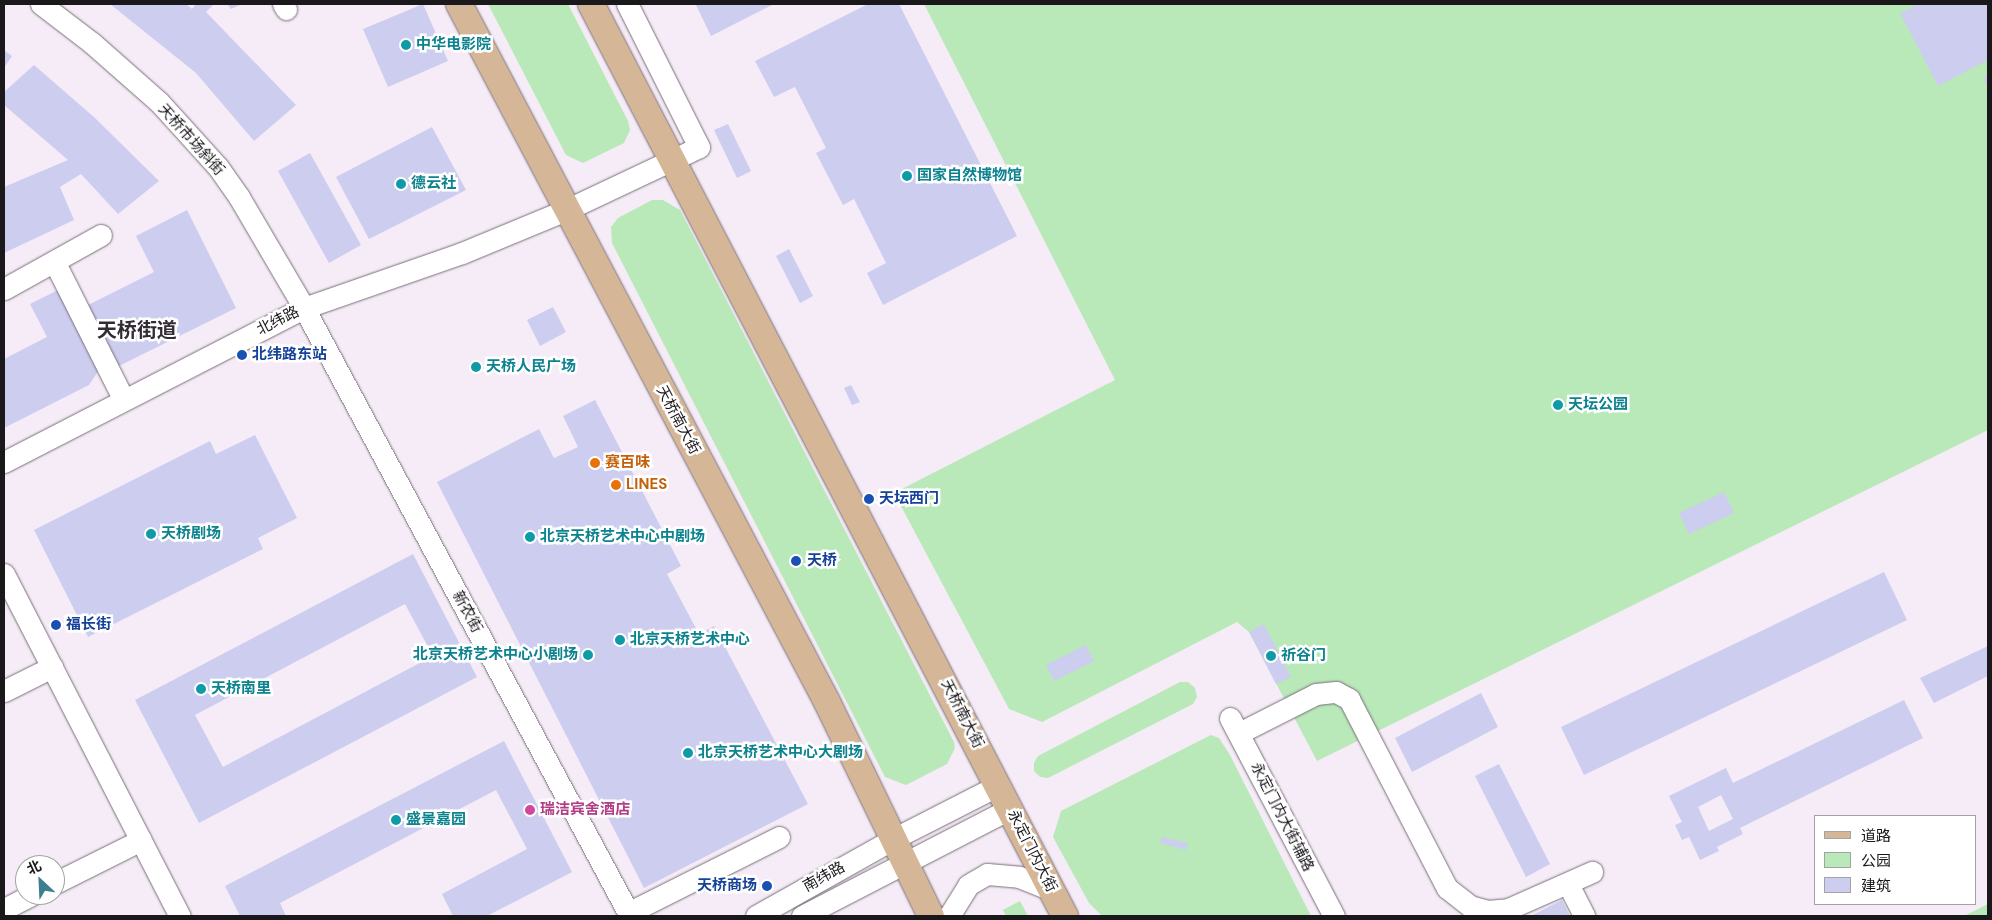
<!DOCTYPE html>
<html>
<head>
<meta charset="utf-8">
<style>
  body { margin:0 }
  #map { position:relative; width:1992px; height:920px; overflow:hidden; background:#f6ecf7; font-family:"DM Sans","Noto Sans SC",sans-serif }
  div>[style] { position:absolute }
  .green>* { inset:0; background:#b9e8b9 }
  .building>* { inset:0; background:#cdcdf0 }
  .roads { filter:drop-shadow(0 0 1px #786f79) drop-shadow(0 0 1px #786f79) }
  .minor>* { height:21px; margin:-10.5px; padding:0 10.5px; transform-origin:10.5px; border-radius:10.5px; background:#fff }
  .major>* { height:26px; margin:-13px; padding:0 13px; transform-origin:13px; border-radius:13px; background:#d5b697 }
  .dots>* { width:14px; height:14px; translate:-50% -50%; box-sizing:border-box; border:2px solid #fff; border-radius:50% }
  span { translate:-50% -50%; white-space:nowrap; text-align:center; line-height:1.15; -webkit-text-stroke:5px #fff; paint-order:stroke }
  .culture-label { font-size:15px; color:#0d838f; font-weight:700 }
  .left { translate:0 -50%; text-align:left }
  .right { translate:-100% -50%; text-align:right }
  .street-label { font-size:15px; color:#1b181c }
  .transit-label { font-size:15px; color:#164399; font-weight:700 }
  .food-label { font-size:15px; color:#c56008; font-weight:700 }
  .hotel-label { font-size:15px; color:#b23c85; font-weight:700 }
  .district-label { font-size:20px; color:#342c35; font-weight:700 }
  .frame { position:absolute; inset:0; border:5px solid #1b181c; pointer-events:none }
  .legend { position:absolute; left:1814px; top:815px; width:162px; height:90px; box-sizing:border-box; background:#fff; border:1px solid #a4a3a4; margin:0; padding:6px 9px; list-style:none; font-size:15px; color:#1b181c }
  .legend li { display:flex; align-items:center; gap:10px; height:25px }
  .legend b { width:25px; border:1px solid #a4a3a4 }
  .north { position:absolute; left:15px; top:855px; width:50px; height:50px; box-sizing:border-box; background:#fff; border:1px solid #a4a3a4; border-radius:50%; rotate:335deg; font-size:14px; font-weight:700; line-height:20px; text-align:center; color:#1b181c }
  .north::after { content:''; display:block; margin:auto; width:18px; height:22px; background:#3d7f91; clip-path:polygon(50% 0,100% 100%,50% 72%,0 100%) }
</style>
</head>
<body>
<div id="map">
  <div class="green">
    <div style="clip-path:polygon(488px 4px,568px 4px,628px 121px,630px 130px,624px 143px,583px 163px,566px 155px)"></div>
    <div style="clip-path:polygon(924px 4px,1988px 4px,1988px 430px,1317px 761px,1249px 632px,1237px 622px,1042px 722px,1009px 709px,894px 493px,1115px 380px)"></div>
    <div style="clip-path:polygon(652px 200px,663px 200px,680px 210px,954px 742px,955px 748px,947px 764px,906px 785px,885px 777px,612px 243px,611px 227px,618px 218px)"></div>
    <div style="clip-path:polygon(1180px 682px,1188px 682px,1195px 688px,1197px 697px,1193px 704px,1048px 778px,1040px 777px,1034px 771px,1034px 763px,1038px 756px)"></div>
    <div style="clip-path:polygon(1211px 735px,1219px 738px,1230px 755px,1311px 916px,1102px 916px,1089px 903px,1053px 837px,1061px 811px)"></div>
    <div style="clip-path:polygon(1020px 901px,1028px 916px,1006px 916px,1003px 910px)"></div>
    <div style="clip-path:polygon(1988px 904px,1988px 916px,1964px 916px)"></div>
  </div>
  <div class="building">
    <div style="clip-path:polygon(110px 4px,186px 4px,192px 9px,196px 4px,214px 4px,206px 12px,296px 105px,254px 141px,196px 73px)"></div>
    <div style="clip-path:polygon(227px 4px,242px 4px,231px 9px)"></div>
    <div style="clip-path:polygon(423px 4px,448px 61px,388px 87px,363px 29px)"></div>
    <div style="clip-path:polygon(698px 4px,774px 4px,711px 36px,696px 5px)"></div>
    <div style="clip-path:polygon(868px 4px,899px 4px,1017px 236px,883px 305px,867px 273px,886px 263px,854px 199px,843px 205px,816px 153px,826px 148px,795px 87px,774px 97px,755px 61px)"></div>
    <div style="clip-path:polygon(1918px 4px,1988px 4px,1988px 60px,1938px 86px,1900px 13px)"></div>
    <div style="clip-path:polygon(4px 50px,12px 56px,4px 68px)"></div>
    <div style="clip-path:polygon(34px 65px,95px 118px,159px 181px,118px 214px,81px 174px,60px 187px,74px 220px,4px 253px,4px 187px,68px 160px,4px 105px,4px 92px)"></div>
    <div style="clip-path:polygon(1988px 76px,1988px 88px,1983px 78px)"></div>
    <div style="clip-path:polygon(728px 124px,751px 171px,737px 178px,714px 130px)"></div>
    <div style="clip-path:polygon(432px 127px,466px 190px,369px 239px,336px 177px)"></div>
    <div style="clip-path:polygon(310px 153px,361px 245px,329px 263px,278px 171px)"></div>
    <div style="clip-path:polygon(187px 210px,236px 308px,119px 366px,88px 305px,154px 272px,136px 236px)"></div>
    <div style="clip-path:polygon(789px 249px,813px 296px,800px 303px,776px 256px)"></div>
    <div style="clip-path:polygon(64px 287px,103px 364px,89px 385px,4px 428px,4px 359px,47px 337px,30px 304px)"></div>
    <div style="clip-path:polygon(553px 307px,566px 332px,540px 346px,527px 320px)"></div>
    <div style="clip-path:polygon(851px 385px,860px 402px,852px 405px,844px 388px)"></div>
    <div style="clip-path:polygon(595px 400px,681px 566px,667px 574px,699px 634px,714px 626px,808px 804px,644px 888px,437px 482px,539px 429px,554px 458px,578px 447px,563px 416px)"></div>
    <div style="clip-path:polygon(255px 435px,297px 518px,258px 538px,263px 549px,88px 637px,34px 530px,210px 441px,216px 454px)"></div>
    <div style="clip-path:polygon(1724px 492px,1734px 513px,1689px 534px,1679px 513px)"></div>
    <div style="clip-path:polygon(evenodd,413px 554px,477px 677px,199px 823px,135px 700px,413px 554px,405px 604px,433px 656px,223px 767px,195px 715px,405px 604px)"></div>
    <div style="clip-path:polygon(1884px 572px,1907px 620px,1584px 775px,1561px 727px)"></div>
    <div style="clip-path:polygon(1264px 624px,1291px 677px,1276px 684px,1249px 632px)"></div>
    <div style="clip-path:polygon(1086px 645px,1094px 661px,1054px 681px,1046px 665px)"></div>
    <div style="clip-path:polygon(1988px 646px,1988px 676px,1934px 703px,1920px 678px)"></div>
    <div style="clip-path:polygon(1481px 693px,1498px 727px,1412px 772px,1395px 738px)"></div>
    <div style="clip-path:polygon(evenodd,1904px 700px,1923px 738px,1740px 828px,1743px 834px,1717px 847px,1719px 851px,1700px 860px,1689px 837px,1682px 840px,1675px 825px,1682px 822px,1669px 796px,1726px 768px,1733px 783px,1904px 700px,1721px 795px,1733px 819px,1709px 831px,1698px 807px,1721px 795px)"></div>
    <div style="clip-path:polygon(504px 741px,572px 872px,487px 916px,453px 916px,442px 894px,527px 849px,496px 790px,280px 903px,286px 916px,240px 916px,225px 886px)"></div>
    <div style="clip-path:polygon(1499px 764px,1550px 864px,1526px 877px,1475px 776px)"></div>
    <div style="clip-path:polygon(1162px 837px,1188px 843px,1186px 850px,1160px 843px)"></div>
    <div style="clip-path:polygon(1562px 900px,1570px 916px,1531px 916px)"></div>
  </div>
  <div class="roads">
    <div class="minor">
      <div style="left:41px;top:4px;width:64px;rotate:37.4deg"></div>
      <div style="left:92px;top:43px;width:89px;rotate:41.4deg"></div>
      <div style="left:159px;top:102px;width:88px;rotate:47.8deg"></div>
      <div style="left:218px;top:167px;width:37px;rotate:55deg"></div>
      <div style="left:239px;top:197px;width:129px;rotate:59.6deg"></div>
      <div style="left:304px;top:308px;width:690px;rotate:61.8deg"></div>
      <div style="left:283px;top:4px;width:6px;rotate:59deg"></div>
      <div style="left:55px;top:263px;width:153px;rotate:63.3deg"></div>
      <div style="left:4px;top:289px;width:111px;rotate:-29.1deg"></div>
      <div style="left:4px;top:462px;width:337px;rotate:-27.2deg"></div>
      <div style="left:304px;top:308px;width:167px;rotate:-19.2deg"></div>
      <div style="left:462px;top:253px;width:113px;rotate:-22.5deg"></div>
      <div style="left:566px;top:210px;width:147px;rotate:-25.3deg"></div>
      <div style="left:699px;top:147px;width:160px;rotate:-116.7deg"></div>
      <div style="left:4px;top:574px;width:385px;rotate:62.8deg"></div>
      <div style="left:4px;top:691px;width:54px;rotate:-26.6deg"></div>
      <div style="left:1230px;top:718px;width:224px;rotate:62.3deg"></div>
      <div style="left:1239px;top:733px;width:86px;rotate:-26.9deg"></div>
      <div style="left:1316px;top:694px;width:20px;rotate:-6deg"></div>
      <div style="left:1336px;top:692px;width:15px;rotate:28deg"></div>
      <div style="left:1349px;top:699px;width:213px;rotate:62.6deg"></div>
      <div style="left:1447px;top:888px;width:29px;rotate:38deg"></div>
      <div style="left:1470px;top:906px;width:18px;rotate:16deg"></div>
      <div style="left:1487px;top:911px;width:21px;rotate:-5deg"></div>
      <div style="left:1508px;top:909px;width:92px;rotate:-23.8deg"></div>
      <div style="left:55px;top:883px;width:96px;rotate:-26.6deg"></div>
      <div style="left:1568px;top:884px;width:36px;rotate:63deg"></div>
      <div style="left:4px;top:909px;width:31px;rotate:-27deg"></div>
      <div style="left:628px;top:913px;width:169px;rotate:-26.7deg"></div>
      <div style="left:756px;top:916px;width:157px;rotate:-29.3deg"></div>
      <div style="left:893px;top:839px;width:119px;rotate:-27deg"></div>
      <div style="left:802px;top:916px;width:233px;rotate:-27.3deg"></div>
      <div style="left:949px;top:916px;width:36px;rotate:-58deg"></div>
      <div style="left:968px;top:885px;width:22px;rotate:-30deg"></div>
      <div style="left:987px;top:874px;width:32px;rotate:5deg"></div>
      <div style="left:1019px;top:877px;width:35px;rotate:22deg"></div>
    </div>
    <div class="major">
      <div style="left:459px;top:4px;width:789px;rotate:62.2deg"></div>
      <div style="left:827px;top:702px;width:238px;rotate:64.1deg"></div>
      <div style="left:591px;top:4px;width:1028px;rotate:62.54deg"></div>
    </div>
  </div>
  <div class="dots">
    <div style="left:406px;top:45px;background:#0f9aa8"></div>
    <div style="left:907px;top:176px;background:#0f9aa8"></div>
    <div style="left:401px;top:184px;background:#0f9aa8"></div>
    <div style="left:242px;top:355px;background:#1a4fb4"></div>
    <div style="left:476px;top:367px;background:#0f9aa8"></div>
    <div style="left:1558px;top:405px;background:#0f9aa8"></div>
    <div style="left:595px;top:463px;background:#e8710a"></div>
    <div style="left:616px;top:485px;background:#e8710a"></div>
    <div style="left:869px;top:499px;background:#1a4fb4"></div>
    <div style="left:151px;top:534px;background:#0f9aa8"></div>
    <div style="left:530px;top:537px;background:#0f9aa8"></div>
    <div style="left:796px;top:561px;background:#1a4fb4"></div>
    <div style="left:56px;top:625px;background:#1a4fb4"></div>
    <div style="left:620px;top:640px;background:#0f9aa8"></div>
    <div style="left:588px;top:655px;background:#0f9aa8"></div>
    <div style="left:1271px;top:656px;background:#0f9aa8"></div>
    <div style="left:201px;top:689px;background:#0f9aa8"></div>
    <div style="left:688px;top:753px;background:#0f9aa8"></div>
    <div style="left:530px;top:810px;background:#d1479c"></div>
    <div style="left:396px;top:820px;background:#0f9aa8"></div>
    <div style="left:767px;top:886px;background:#1a4fb4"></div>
  </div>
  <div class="culture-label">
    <span class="left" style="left:416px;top:45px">中华电影院</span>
    <span class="left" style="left:917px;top:176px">国家自然博物馆</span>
    <span class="left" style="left:411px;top:184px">德云社</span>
    <span class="left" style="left:486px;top:367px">天桥人民广场</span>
    <span class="left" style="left:1568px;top:405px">天坛公园</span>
    <span class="left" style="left:161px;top:534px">天桥剧场</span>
    <span class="left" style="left:540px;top:537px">北京天桥艺术中心中剧场</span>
    <span class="left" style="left:630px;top:640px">北京天桥艺术中心</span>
    <span class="right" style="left:578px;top:655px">北京天桥艺术中心小剧场</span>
    <span class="left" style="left:1281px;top:656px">祈谷门</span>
    <span class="left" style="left:211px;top:689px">天桥南里</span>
    <span class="left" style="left:698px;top:753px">北京天桥艺术中心大剧场</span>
    <span class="left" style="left:406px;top:820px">盛景嘉园</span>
  </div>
  <div class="street-label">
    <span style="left:191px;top:140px;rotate:48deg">天桥市场斜街</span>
    <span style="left:278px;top:321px;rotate:-27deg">北纬路</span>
    <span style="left:678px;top:420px;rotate:62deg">天桥南大街</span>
    <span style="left:467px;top:612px;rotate:62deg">新农街</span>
    <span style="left:962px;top:714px;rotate:63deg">天桥南大街</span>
    <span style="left:1282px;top:817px;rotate:63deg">永定门内大街辅路</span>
    <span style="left:1032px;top:851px;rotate:63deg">永定门内大街</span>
    <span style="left:824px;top:877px;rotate:-29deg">南纬路</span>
  </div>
  <div class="transit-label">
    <span class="left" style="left:252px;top:355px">北纬路东站</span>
    <span class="left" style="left:879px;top:499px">天坛西门</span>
    <span class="left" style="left:807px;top:561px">天桥</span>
    <span class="left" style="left:66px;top:625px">福长街</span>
    <span class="right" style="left:757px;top:886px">天桥商场</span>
  </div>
  <div class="food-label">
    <span class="left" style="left:605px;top:463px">赛百味</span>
    <span class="left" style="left:626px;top:485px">LINES</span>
  </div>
  <div class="hotel-label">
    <span class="left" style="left:540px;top:810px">瑞洁宾舍酒店</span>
  </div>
  <div class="district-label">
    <span style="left:137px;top:330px">天桥街道</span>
  </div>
  <div class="frame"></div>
  <ul class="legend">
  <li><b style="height:6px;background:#d5b697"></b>道路</li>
  <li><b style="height:14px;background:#b9e8b9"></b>公园</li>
  <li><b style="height:14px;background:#cdcdf0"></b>建筑</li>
  </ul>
  <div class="north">北</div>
</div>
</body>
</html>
